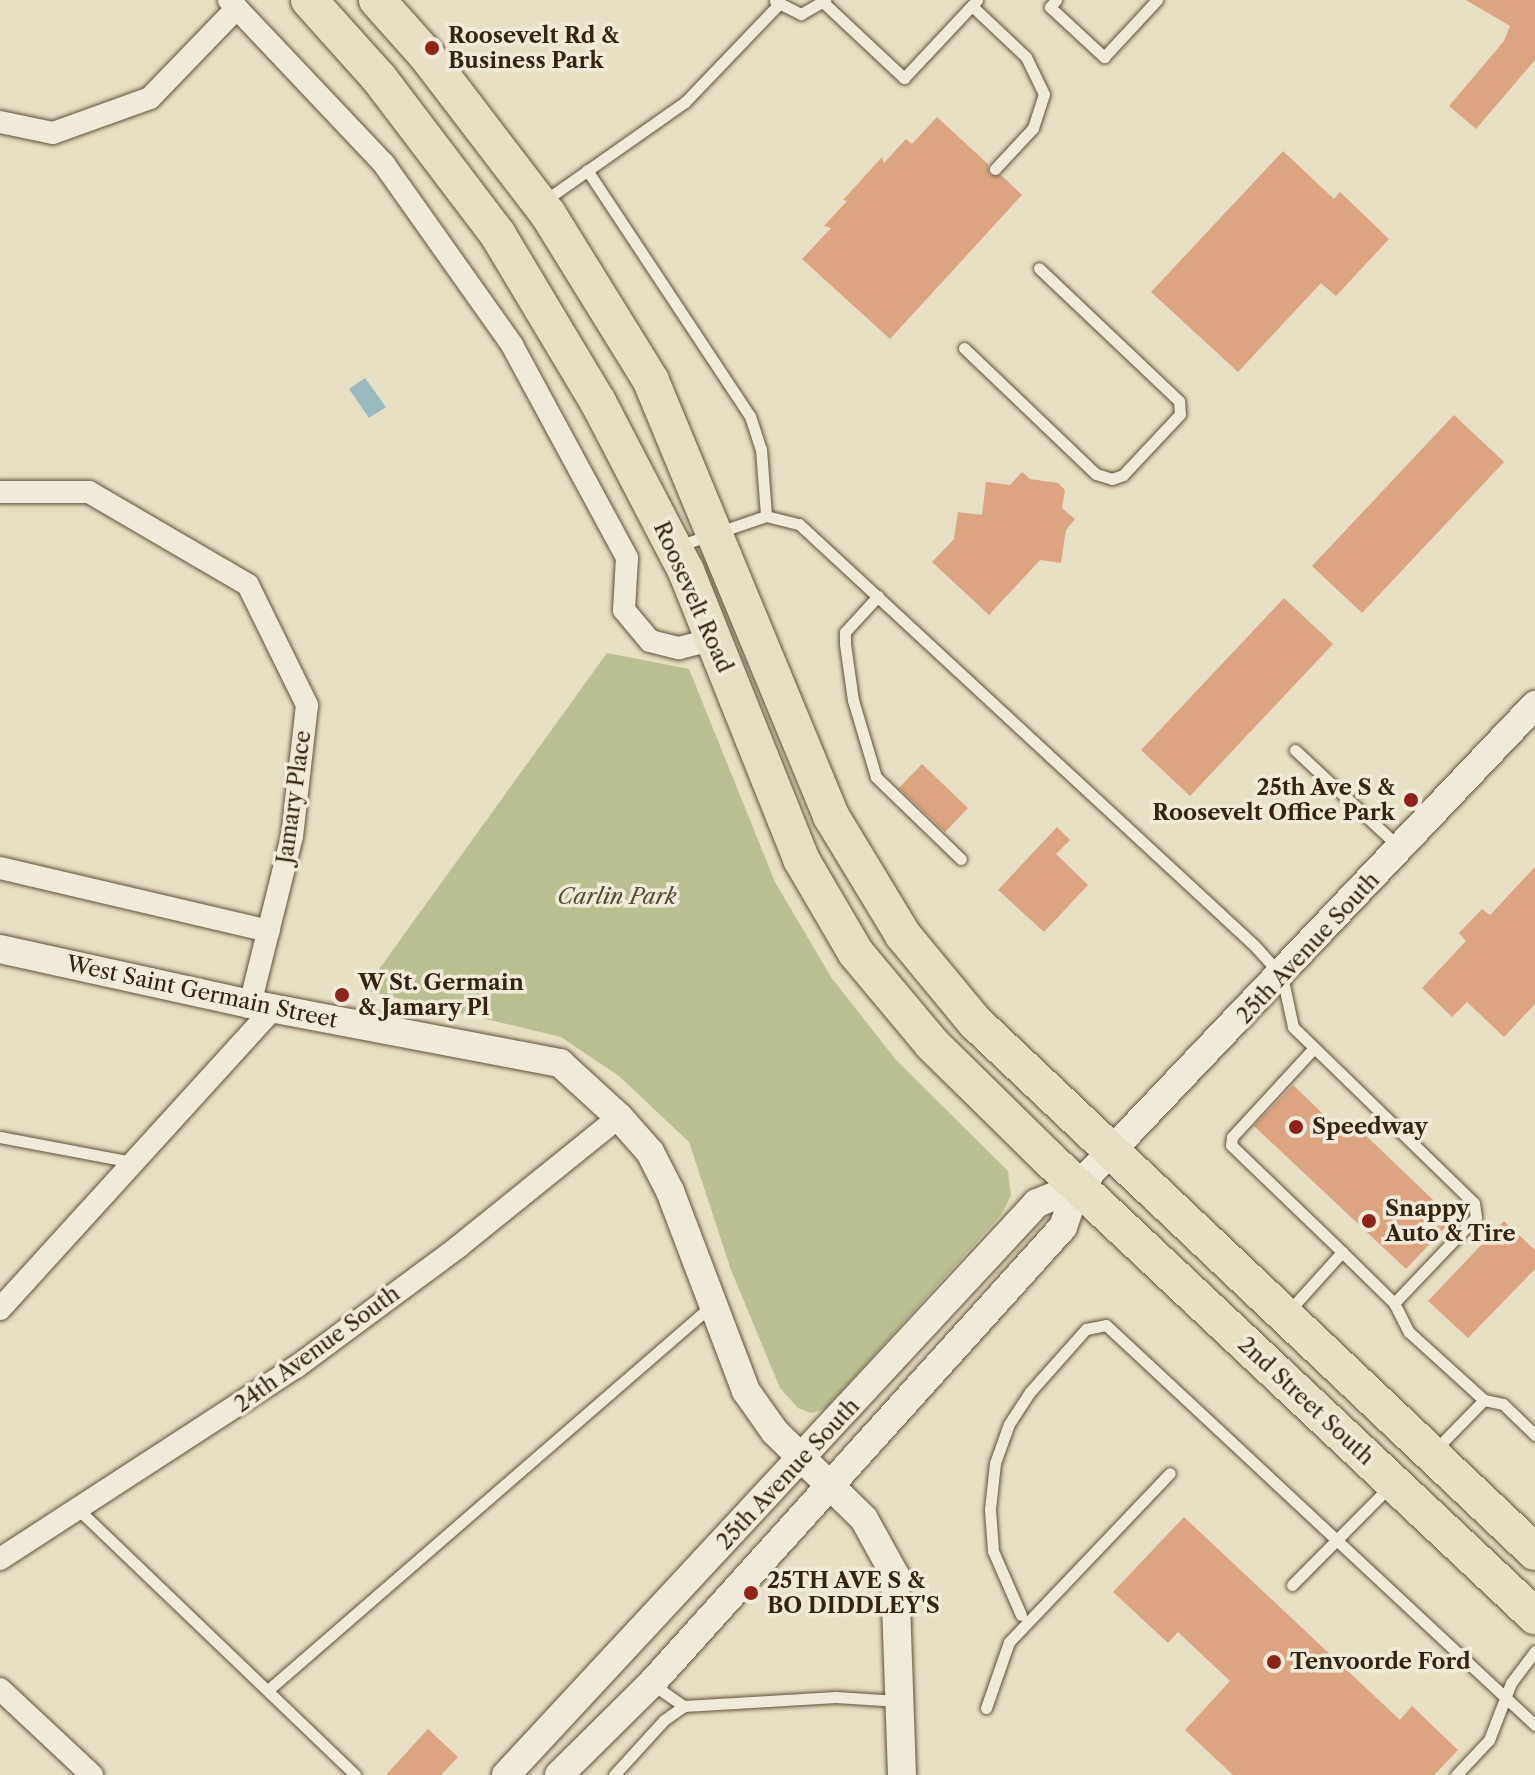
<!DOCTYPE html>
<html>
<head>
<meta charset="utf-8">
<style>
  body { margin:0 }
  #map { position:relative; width:1535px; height:1775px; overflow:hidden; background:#e7dfc4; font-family:"Libre Caslon Text",serif }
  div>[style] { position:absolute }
  .green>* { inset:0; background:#bac091 }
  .water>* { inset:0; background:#9bbabf }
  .building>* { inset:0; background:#dca57f }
  .roads { filter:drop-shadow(0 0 2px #62533d) drop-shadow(0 0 2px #62533d) }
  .service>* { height:11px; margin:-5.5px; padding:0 5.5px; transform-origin:5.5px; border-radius:5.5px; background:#efead9 }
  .minor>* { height:22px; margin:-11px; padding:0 11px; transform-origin:11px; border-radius:11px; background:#efead9 }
  .tertiary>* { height:28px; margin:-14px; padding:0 14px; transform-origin:14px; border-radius:14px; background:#efead9 }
  .primary>* { height:36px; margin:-18px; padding:0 18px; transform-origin:18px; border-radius:18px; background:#e7dfc4 }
  .dots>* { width:22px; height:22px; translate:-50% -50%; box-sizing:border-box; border:4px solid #efead9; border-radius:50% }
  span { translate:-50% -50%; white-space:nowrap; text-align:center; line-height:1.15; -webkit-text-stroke:7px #efead9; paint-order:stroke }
  .poi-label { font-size:22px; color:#352410; font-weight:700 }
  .left { translate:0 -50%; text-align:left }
  .right { translate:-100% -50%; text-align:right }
  .street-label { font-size:22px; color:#352410 }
  .park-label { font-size:22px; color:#564b30; font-style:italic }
</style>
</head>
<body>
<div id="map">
  <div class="green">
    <div style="clip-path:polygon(607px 653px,689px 669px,775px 882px,831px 977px,896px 1060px,1008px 1171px,1011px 1196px,1001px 1215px,825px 1409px,811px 1413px,798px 1408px,780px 1388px,731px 1270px,689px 1142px,619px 1076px,561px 1037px,364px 990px)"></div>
  </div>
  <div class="water">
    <div style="clip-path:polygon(365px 378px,386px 407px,369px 418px,349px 389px)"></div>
  </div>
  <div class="building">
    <div style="clip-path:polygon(1466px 0,1535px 0,1535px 60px,1476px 129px,1449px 106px,1504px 41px,1510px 26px)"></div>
    <div style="clip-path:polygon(937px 117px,988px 164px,989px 175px,1001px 175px,1022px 195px,890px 339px,802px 259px,831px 228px,824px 226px,847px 201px,843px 200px,882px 157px,884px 163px,906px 139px,912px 144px)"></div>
    <div style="clip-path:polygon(1283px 151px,1334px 199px,1340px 192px,1389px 239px,1336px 296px,1321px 283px,1238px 372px,1151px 292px)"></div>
    <div style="clip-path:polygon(1454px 415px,1504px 462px,1362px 613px,1312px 566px)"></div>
    <div style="clip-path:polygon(1022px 472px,1030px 479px,1058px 483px,1065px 490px,1062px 508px,1075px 519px,1066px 530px,1061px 563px,1040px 560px,989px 615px,932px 562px,954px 539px,958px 512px,982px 515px,986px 482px,1010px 485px)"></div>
    <div style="clip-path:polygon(1284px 598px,1333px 644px,1190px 796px,1141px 750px)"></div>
    <div style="clip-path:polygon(922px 764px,968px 808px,945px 832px,899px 788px)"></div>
    <div style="clip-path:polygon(1057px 827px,1070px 840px,1056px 854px,1088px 885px,1044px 932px,998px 890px)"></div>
    <div style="clip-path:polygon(1535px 867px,1535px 1004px,1504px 1037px,1467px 1002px,1452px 1017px,1422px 988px,1466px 941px,1459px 933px,1482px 909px,1490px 915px)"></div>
    <div style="clip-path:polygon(1293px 1085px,1347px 1137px,1357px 1127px,1453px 1219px,1406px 1269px,1254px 1126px)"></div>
    <div style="clip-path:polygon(1504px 1221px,1535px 1250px,1535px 1269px,1468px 1338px,1428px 1301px)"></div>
    <div style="clip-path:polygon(1184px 1517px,1400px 1720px,1412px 1706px,1458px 1750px,1434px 1775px,1233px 1775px,1185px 1730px,1230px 1681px,1178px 1632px,1168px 1643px,1113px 1592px)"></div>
    <div style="clip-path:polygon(428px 1729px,458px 1757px,441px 1775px,386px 1775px)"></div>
  </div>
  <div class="roads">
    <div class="service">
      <div style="left:1056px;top:0;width:9px;rotate:131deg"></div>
      <div style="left:1050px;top:7px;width:74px;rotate:42.8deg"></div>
      <div style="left:1104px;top:57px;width:78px;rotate:-47.1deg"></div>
      <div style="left:775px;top:1px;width:29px;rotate:27deg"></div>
      <div style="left:801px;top:14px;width:28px;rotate:-30deg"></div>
      <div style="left:824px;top:3px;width:110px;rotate:43.2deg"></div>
      <div style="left:904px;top:78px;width:107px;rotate:-46.9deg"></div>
      <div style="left:972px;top:6px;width:74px;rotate:43.4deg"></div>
      <div style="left:1026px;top:57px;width:41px;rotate:64.1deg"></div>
      <div style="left:1044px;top:94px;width:36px;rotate:108deg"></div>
      <div style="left:1033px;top:128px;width:56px;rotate:132.8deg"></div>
      <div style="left:587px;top:170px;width:295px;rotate:56.5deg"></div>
      <div style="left:750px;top:416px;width:35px;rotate:72deg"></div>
      <div style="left:761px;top:449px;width:67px;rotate:85.7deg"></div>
      <div style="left:544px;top:201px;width:172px;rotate:-35.1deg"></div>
      <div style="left:685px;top:102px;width:134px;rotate:-46.2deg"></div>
      <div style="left:964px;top:348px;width:182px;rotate:43.7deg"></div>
      <div style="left:1096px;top:474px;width:17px;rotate:17deg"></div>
      <div style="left:1112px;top:479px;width:12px;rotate:-20deg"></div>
      <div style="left:1123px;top:475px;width:83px;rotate:-46.9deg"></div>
      <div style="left:1180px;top:414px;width:13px;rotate:-94deg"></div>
      <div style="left:1179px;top:401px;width:193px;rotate:-136.5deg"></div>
      <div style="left:678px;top:546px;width:93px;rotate:-18.8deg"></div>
      <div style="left:766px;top:516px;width:34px;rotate:14deg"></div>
      <div style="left:799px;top:524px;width:620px;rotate:42.78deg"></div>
      <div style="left:1254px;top:945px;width:42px;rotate:47.9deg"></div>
      <div style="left:1282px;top:976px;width:52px;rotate:77.8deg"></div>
      <div style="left:1293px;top:1027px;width:252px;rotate:44.2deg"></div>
      <div style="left:1474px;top:1203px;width:14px;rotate:82deg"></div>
      <div style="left:1476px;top:1217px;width:119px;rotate:133.6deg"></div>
      <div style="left:878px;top:596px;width:49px;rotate:132.5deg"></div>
      <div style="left:845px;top:632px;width:12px;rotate:90deg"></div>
      <div style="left:845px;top:644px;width:57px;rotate:81.9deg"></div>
      <div style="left:853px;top:700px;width:80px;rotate:73.4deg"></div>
      <div style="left:876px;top:777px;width:118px;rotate:44deg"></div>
      <div style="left:1295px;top:750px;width:144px;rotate:43deg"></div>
      <div style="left:1314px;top:1048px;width:121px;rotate:132.7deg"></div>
      <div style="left:1232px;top:1137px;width:8px;rotate:97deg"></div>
      <div style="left:1231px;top:1145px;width:154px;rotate:43.9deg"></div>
      <div style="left:0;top:1137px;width:134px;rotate:10.7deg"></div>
      <div style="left:1288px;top:1312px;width:81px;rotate:-48deg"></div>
      <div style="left:1342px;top:1252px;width:73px;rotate:44.4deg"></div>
      <div style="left:1394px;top:1303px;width:33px;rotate:63deg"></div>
      <div style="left:1409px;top:1332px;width:101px;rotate:42.2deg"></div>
      <div style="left:1434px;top:1451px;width:71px;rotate:-45.6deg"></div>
      <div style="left:1484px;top:1400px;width:19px;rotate:12deg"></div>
      <div style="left:1503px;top:1404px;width:45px;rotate:44.1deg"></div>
      <div style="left:79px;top:1510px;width:383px;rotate:43.8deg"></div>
      <div style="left:1292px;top:1585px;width:139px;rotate:-45.3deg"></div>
      <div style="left:1021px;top:1615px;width:70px;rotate:-113.6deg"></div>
      <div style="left:993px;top:1551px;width:42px;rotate:-94.1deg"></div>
      <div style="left:990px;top:1509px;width:46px;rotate:-83.8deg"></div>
      <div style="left:995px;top:1463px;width:41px;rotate:-70.3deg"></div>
      <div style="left:1009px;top:1424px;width:38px;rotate:-57deg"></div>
      <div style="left:1030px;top:1392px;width:84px;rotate:-48.4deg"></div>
      <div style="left:1086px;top:1329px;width:20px;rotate:-11deg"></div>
      <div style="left:1106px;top:1325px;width:587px;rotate:43deg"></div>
      <div style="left:652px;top:1684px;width:39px;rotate:35deg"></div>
      <div style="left:268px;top:1690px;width:586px;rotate:-40.92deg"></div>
      <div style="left:986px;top:1708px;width:70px;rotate:-70.8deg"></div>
      <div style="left:1009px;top:1642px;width:233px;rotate:-46.4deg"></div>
      <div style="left:614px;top:1775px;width:74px;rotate:-47.7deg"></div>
      <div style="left:664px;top:1720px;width:24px;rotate:-35deg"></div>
      <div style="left:684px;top:1706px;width:152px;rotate:-3.4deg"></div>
      <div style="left:836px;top:1697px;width:62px;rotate:3.7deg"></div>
      <div style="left:1456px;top:1775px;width:48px;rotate:-46.7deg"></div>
      <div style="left:1489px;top:1740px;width:61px;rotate:-68.9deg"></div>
      <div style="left:1511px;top:1683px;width:40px;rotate:-53deg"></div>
    </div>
    <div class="minor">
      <div style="left:229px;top:0;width:226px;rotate:46.6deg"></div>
      <div style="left:384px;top:164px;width:222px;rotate:54.7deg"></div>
      <div style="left:512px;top:345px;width:242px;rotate:61.6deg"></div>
      <div style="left:627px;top:558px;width:52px;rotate:93.3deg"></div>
      <div style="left:624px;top:610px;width:40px;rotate:50deg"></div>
      <div style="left:650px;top:641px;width:30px;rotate:14deg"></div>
      <div style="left:679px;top:648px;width:36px;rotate:-14deg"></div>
      <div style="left:0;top:122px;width:54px;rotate:11.7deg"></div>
      <div style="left:53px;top:133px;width:103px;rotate:-19.8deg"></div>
      <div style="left:150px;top:98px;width:125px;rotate:-46deg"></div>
      <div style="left:0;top:492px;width:89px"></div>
      <div style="left:89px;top:492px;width:184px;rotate:30.3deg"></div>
      <div style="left:248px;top:585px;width:134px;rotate:63.8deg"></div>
      <div style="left:307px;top:705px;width:132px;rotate:96.5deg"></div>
      <div style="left:292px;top:836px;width:173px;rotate:104deg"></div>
      <div style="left:0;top:868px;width:276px;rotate:13.2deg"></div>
      <div style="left:0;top:1309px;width:407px;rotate:-47.7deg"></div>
      <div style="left:0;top:1559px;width:353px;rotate:-33deg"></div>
      <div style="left:296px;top:1367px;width:202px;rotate:-36.5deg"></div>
      <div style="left:458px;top:1247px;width:207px;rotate:-38.9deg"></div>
      <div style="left:0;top:1689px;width:126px;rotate:43.1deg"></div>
    </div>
    <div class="tertiary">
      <div style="left:0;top:949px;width:256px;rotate:12.4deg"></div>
      <div style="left:250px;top:1004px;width:316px;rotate:10.8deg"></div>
      <div style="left:560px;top:1063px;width:80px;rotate:42.5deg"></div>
      <div style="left:619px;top:1117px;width:47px;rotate:48.5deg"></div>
      <div style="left:650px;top:1152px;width:44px;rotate:62.9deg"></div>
      <div style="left:670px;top:1191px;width:214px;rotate:69.2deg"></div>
      <div style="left:746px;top:1391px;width:50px;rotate:54.7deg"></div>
      <div style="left:775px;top:1432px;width:124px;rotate:44.3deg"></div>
      <div style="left:864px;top:1519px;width:64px;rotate:61deg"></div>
      <div style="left:895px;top:1575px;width:200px;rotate:88deg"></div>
      <div style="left:506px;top:1775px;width:780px;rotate:-47.13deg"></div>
      <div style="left:1037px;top:1203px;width:43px;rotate:-21.8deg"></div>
      <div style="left:559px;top:1775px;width:129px;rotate:-44.7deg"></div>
      <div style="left:651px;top:1684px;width:615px;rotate:-47.96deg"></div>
      <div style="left:1063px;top:1227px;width:42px;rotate:-70.7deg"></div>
      <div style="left:1077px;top:1187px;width:665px;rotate:-46.46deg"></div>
    </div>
    <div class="primary">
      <div style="left:309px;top:0;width:105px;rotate:48.1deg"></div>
      <div style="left:379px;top:78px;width:197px;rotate:52.8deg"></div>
      <div style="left:498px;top:235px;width:195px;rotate:59.1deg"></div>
      <div style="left:598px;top:402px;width:191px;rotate:62.5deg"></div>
      <div style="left:686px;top:571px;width:310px;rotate:68.2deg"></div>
      <div style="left:801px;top:859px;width:109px;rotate:59.7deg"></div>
      <div style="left:856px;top:953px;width:119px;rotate:50.1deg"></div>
      <div style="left:932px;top:1044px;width:163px;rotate:44.5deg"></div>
      <div style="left:1048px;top:1158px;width:669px;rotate:43.24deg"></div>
      <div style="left:377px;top:0;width:75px;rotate:48.2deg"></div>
      <div style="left:427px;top:56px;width:199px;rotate:52.6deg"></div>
      <div style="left:548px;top:214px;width:196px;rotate:58.3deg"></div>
      <div style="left:651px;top:381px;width:471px;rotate:67.5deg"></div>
      <div style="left:831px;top:816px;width:139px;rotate:58.8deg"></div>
      <div style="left:903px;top:935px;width:113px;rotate:50.4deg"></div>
      <div style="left:975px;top:1022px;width:771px;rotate:43.42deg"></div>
    </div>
  </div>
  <div class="dots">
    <div style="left:432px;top:48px;background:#8f2418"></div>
    <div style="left:1411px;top:800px;background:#8f2418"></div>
    <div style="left:342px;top:995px;background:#8f2418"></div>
    <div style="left:1296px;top:1127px;background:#8f2418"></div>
    <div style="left:1369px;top:1221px;background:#8f2418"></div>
    <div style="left:751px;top:1593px;background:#8f2418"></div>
    <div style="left:1274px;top:1662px;background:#8f2418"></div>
  </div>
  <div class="poi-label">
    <span class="left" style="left:448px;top:48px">Roosevelt Rd &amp;<br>Business Park</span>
    <span class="right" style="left:1395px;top:800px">25th Ave S &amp;<br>Roosevelt Office Park</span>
    <span class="left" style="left:358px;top:995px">W St. Germain<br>&amp; Jamary Pl</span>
    <span class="left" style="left:1312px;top:1127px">Speedway</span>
    <span class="left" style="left:1385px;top:1221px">Snappy<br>Auto &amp; Tire</span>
    <span class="left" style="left:767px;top:1593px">25TH AVE S &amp;<br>BO DIDDLEY'S</span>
    <span class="left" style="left:1290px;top:1662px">Tenvoorde Ford</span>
  </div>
  <div class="street-label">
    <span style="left:693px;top:597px;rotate:66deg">Roosevelt Road</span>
    <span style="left:294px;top:797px;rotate:-82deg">Jamary Place</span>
    <span style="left:1308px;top:948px;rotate:-47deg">25th Avenue South</span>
    <span style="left:202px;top:992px;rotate:12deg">West Saint Germain Street</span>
    <span style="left:317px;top:1349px;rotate:-36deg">24th Avenue South</span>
    <span style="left:1306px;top:1401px;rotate:43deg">2nd Street South</span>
    <span style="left:788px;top:1474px;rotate:-47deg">25th Avenue South</span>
  </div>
  <div class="park-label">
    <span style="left:617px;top:897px">Carlin Park</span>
  </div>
</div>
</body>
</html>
